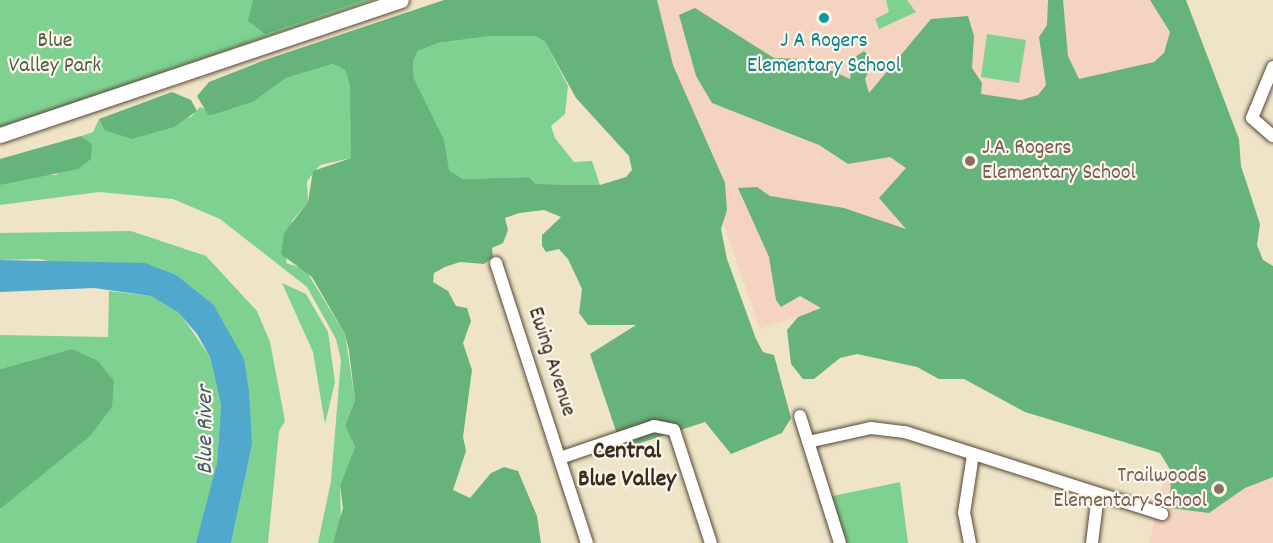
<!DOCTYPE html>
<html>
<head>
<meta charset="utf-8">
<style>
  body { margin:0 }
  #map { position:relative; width:1273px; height:543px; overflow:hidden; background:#efe4c7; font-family:Dekko,sans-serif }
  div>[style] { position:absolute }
  .built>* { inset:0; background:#f5d3c1 }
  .green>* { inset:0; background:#7fd192 }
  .forest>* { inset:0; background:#67b37c }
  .water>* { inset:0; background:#50a9cd }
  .roads { filter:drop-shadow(0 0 2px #564637) drop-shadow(0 0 2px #564637) }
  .minor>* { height:12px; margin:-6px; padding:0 6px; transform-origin:6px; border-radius:6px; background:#fff }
  .major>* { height:15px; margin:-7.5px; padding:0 7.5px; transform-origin:7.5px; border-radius:7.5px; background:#fff }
  .dots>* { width:16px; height:16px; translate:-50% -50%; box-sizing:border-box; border:3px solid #fbf7ec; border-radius:50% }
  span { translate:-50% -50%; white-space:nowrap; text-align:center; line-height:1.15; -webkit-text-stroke:4.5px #fbf7ec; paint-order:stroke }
  .park-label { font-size:22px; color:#4f5c41 }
  .culture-label { font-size:22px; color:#0d838f }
  .education-label { font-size:22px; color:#785e54 }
  .left { translate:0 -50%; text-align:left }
  .right { translate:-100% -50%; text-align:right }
  .street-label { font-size:22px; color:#3b2a1e }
  .water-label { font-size:24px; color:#435d64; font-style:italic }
  .neighbourhood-label { font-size:24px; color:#3b2a1e; font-weight:700 }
</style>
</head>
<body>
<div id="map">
  <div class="built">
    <div style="clip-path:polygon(646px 0,1181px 0,1241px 166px,760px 329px)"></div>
    <div style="clip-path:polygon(1273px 415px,1273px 543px,1149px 543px,1169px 461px)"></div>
  </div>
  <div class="green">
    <div style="clip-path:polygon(0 0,373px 0,0 128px)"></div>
    <div style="clip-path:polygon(886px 0,907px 0,916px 12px,879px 29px,875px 19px,889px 12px)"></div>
    <div style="clip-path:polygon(987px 34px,1026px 40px,1019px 83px,981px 77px)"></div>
    <div style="clip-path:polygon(491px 36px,535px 36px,545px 42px,568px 86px,565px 114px,551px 126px,555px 138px,574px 162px,592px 161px,600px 185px,536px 184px,529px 177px,463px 179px,449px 170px,414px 79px,413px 61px,418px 51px,438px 43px)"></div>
    <div style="clip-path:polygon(333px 64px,345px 70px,350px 86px,354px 148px,351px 158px,320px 165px,307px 181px,308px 202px,292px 221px,286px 263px,305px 269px,345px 334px,355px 400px,345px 426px,355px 447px,340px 485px,341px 521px,333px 543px,318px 543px,331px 481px,341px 360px,336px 339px,307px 287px,220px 219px,173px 199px,99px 192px,0 205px,0 185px,35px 174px,56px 175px,92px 145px,81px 136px,93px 132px,99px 119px,104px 130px,191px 117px,200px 107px,216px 114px,253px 102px,286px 78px)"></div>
    <div style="clip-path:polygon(131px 231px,206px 256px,257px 311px,270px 342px,285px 421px,279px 431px,268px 543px,231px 543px,252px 445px,213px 304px,196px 291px,39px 259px,0 260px,0 233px)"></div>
    <div style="clip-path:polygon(282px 283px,306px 294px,328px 332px,335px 382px,325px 424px,313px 352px)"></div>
    <div style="clip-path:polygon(109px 291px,151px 296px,179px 312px,210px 357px,221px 405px,217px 463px,199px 538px,196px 543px,0 543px,0 509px,27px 484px,72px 349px,0 369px,0 335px,108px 337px)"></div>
    <div style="clip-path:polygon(900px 482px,908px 543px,843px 543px,828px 497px)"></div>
  </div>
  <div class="forest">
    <div style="clip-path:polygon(253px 0,364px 0,265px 34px,248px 21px)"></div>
    <div style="clip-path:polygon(evenodd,444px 0,657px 0,673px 65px,725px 183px,727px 210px,721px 229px,727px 259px,756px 339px,763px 352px,774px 355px,791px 418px,782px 433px,731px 454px,705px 422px,631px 446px,618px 437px,590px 354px,636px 325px,588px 325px,579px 313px,582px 289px,568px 259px,559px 249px,546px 252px,542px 246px,542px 235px,561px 217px,544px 210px,519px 213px,505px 218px,508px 230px,503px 243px,492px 248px,493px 257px,484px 264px,460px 262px,445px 267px,434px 273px,433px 282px,448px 291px,456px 306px,467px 308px,471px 321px,463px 343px,472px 370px,463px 437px,466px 451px,453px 490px,470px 498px,491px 473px,504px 467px,518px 471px,537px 516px,541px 543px,333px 543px,343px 508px,340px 485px,355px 447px,345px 426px,355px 400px,349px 351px,345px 334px,312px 277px,281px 254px,284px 233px,308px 202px,313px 171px,351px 158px,350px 86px,345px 70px,333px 64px,286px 78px,253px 102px,216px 114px,208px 115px,197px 96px,209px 82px,262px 61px,444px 0,491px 36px,535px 36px,545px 42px,576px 98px,629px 156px,632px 170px,626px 177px,600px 185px,536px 184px,529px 177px,463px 179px,449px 170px,444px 140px,414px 79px,413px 61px,418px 51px,438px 43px,491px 36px)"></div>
    <div style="clip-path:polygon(1048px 0,1063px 0,1068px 56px,1079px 79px,1154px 62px,1164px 53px,1170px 32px,1150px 0,1186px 0,1239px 139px,1241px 166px,1260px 224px,1257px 245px,1263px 260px,1273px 266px,1273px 477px,1245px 488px,1209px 513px,1170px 508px,1171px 471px,1160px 453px,1025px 412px,964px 379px,939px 379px,917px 367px,857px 354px,840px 358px,814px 379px,803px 379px,791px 364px,787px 330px,798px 317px,821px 308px,800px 296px,781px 307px,776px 300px,769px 257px,738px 188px,757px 187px,770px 196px,844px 208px,906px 229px,879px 198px,906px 168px,890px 157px,848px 164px,819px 145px,712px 103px,696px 76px,679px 15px,695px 8px,774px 58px,805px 59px,850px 79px,852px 59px,864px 51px,874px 61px,865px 79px,869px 93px,931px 19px,968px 16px,974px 36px,972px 68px,982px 83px,981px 94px,1021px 100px,1038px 95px,1046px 85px,1039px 37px,1047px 25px)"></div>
    <div style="clip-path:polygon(172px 92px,191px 100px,197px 111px,174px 127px,132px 139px,104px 130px,99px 119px)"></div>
    <div style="clip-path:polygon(81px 136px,92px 144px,91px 159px,78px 169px,0 185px,0 159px)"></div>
    <div style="clip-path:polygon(72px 349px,98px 361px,114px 381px,112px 407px,90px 436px,0 509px,0 369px)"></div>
  </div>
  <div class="water">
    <div style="clip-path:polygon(0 260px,145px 263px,176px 275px,213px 304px,244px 359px,249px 391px,252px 445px,231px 543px,196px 543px,217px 463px,221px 405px,210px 357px,197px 334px,178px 312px,151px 296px,94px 288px,0 292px)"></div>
  </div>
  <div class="roads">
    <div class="minor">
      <div style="left:1273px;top:67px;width:55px;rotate:112.4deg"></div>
      <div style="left:1252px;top:118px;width:28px;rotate:41deg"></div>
      <div style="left:496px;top:263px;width:294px;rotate:72deg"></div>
      <div style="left:800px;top:416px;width:133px;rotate:72.5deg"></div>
      <div style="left:808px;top:442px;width:65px;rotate:-12.5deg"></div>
      <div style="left:871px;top:428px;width:34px;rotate:7deg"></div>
      <div style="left:905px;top:432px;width:270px;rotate:17.7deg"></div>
      <div style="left:560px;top:458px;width:99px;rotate:-18.8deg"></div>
      <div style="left:654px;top:426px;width:20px;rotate:11deg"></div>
      <div style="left:674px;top:430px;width:119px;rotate:71.9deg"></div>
      <div style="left:970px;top:543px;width:31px;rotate:-101deg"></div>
      <div style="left:964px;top:513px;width:59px;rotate:-81.2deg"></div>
      <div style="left:1092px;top:543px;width:48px;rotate:-82.9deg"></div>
    </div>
    <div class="major">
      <div style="left:0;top:135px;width:423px;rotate:-18.6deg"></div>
    </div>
  </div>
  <div class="dots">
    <div style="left:824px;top:18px;background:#0f9aa8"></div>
    <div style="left:970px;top:161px;background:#8d6e63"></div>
    <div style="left:1219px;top:489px;background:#8d6e63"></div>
  </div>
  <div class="park-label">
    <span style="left:55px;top:54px">Blue<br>Valley Park</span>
  </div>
  <div class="culture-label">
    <span style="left:824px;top:54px">J A Rogers<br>Elementary School</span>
  </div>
  <div class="education-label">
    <span class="left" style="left:982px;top:161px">J.A. Rogers<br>Elementary School</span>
    <span class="right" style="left:1207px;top:489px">Trailwoods<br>Elementary School</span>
  </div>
  <div class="street-label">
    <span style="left:551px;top:362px;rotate:72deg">Ewing Avenue</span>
  </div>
  <div class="water-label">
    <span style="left:207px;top:430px;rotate:-90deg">Blue River</span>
  </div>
  <div class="neighbourhood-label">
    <span style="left:627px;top:467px">Central<br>Blue Valley</span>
  </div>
</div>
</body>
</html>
